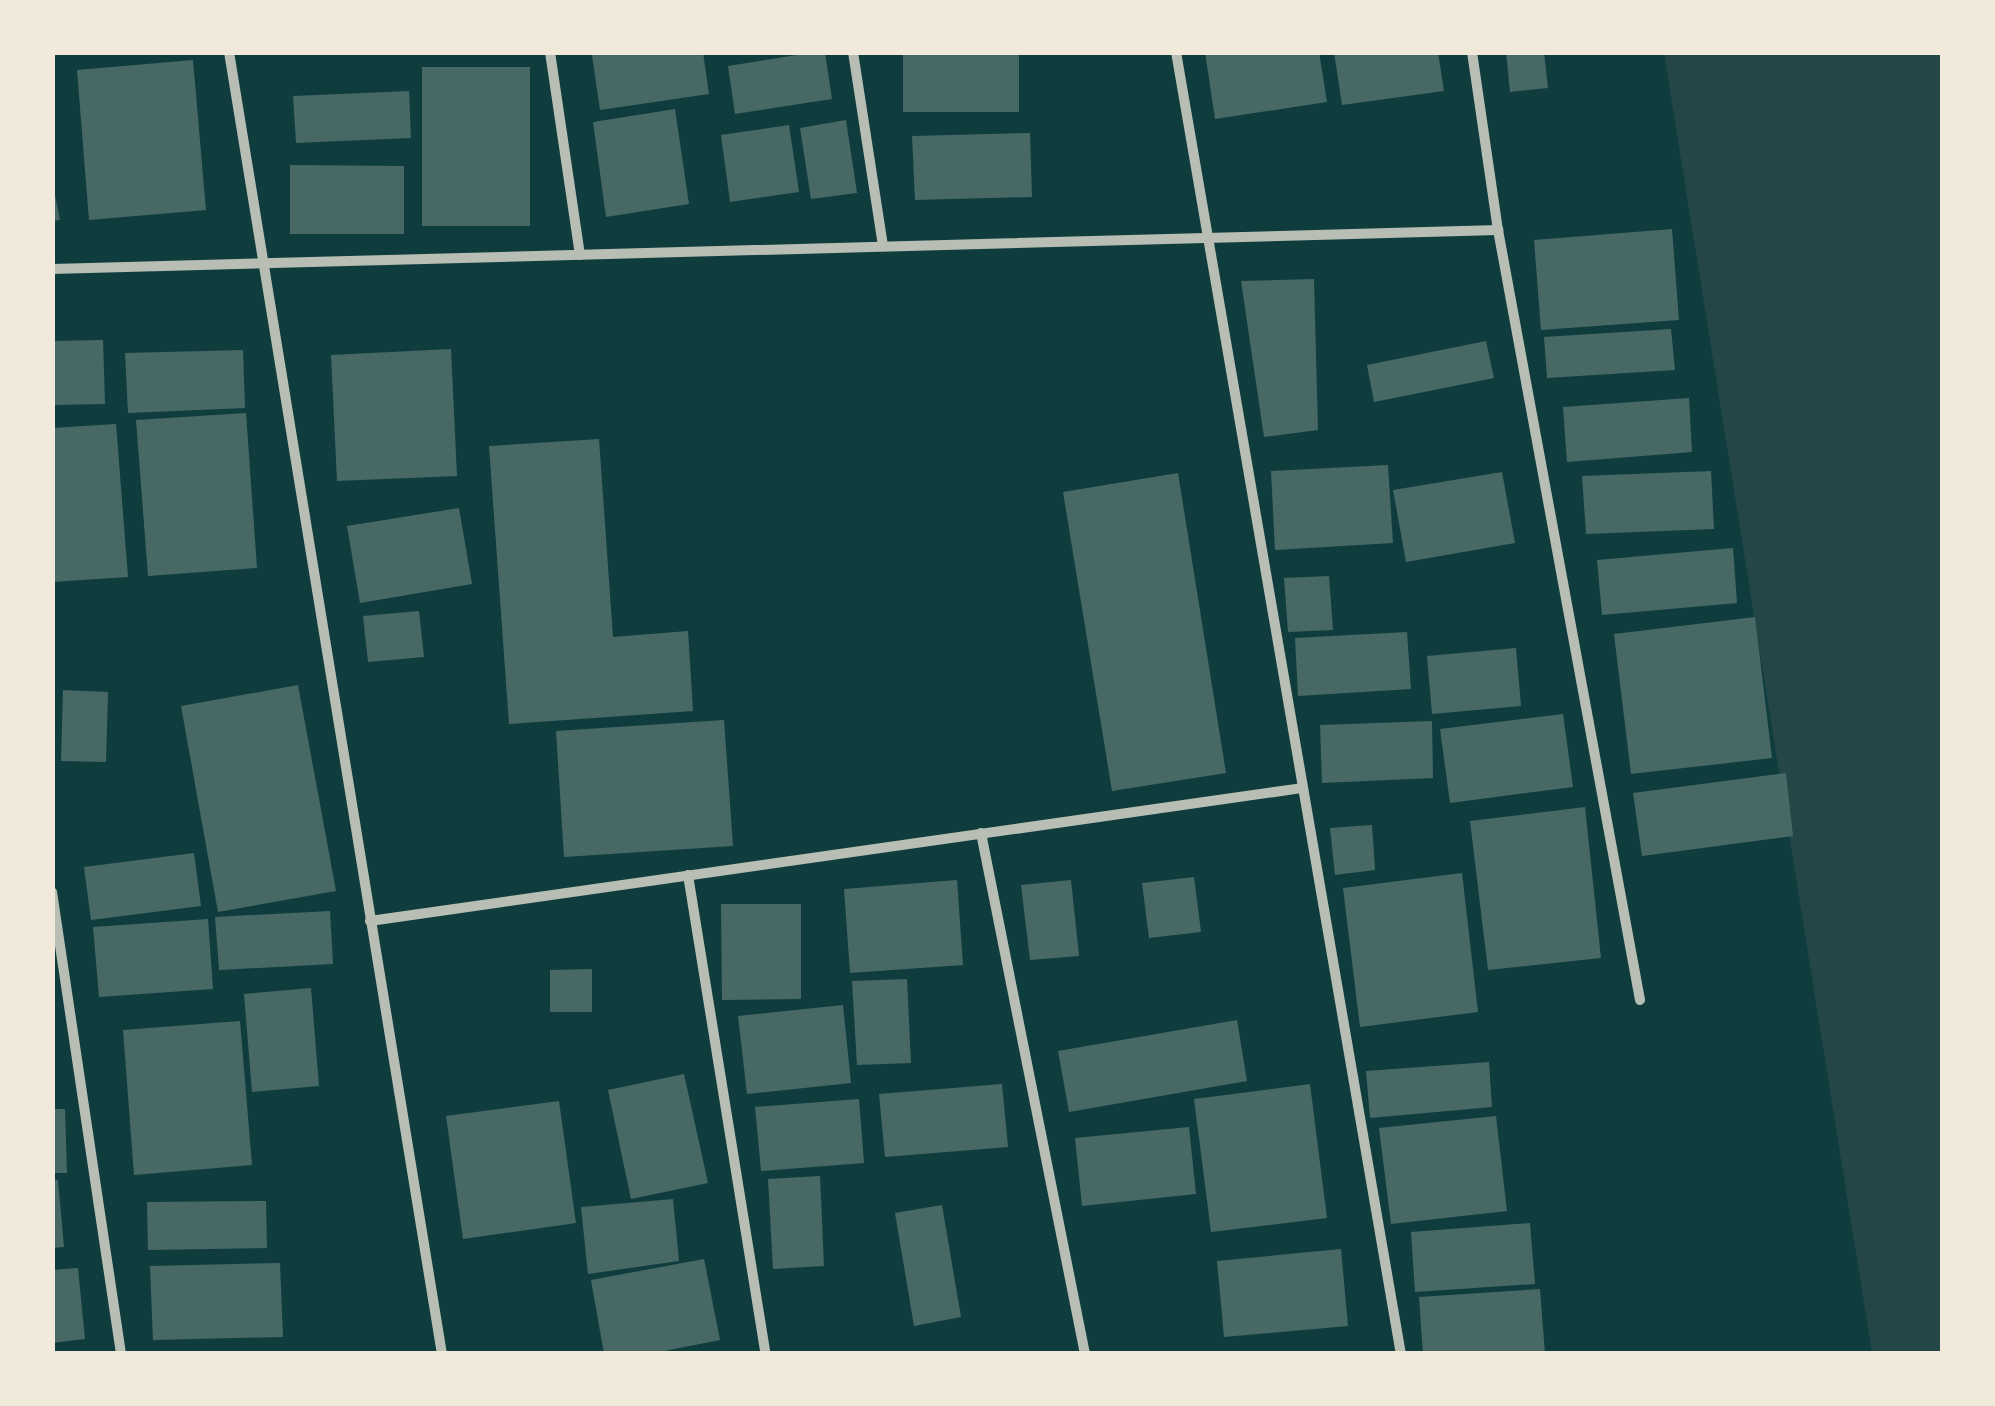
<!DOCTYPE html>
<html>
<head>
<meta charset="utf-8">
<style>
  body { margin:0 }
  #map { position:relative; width:1995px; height:1406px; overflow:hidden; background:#0f3d3e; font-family:"Work Sans",sans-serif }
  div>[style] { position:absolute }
  .green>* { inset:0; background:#244646 }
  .building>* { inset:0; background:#486865 }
  .minor>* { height:10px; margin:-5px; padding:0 5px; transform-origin:5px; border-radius:5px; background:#b8beb3 }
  span { translate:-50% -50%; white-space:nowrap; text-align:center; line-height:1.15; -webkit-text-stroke:8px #f1e9da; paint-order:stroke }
  .frame { position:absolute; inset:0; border:55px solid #f1e9da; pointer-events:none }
</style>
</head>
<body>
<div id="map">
  <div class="green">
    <div style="clip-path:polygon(1664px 53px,1942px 53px,1942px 1353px,1872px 1353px)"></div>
  </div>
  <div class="building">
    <div style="clip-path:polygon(608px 52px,703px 52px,709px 94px,600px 110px,592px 55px)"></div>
    <div style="clip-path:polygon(816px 52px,825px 52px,832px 99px,735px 114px,728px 66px)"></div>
    <div style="clip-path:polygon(903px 52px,1019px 52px,1019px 112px,903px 112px)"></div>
    <div style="clip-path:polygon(1205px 52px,1319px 52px,1327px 102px,1215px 119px)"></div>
    <div style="clip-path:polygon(1334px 52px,1438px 52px,1444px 91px,1342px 105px)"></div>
    <div style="clip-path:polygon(1506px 52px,1544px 52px,1548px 88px,1510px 92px)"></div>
    <div style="clip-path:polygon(193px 60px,206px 210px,89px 220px,77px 70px)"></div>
    <div style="clip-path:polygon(422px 67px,530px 67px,530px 226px,422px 226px)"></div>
    <div style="clip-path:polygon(409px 91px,411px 138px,296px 143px,293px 96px)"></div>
    <div style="clip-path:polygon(675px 109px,689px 204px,606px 217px,593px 122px)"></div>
    <div style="clip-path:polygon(846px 120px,857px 193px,811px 199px,800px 128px)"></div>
    <div style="clip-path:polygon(789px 125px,799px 192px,730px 202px,721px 135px)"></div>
    <div style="clip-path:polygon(1030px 133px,1032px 197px,915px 200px,912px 136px)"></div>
    <div style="clip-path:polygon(290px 165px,404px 166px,404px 234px,290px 234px)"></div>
    <div style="clip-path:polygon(52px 180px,60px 220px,52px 221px)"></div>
    <div style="clip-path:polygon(1672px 229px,1679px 320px,1541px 330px,1534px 240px)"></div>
    <div style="clip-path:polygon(1314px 279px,1318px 430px,1264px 437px,1241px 281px)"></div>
    <div style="clip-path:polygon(1671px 329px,1675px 370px,1547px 378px,1544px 337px)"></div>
    <div style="clip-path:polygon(103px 340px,105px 404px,52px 405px,52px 341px)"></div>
    <div style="clip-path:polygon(1486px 341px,1494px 378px,1374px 402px,1367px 365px)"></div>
    <div style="clip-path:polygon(451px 349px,457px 476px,337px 481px,331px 355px)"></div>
    <div style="clip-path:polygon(243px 350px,245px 408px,128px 413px,125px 353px)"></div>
    <div style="clip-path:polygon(1689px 398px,1692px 452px,1567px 462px,1563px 407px)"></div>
    <div style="clip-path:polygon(246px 413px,257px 568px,148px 576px,136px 420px)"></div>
    <div style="clip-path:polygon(116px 424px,128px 577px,52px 582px,52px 428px)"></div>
    <div style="clip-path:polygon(599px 439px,613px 637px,688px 631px,693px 711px,509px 724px,489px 446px)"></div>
    <div style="clip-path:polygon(1388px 465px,1393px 543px,1275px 550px,1271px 471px)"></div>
    <div style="clip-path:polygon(1711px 471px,1714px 529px,1586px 534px,1582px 476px)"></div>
    <div style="clip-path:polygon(1502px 472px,1515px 543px,1406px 562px,1393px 490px)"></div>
    <div style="clip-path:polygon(1178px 473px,1226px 773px,1112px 791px,1063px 492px)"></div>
    <div style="clip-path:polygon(459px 508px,472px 584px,360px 603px,347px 526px)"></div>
    <div style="clip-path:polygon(1733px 548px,1737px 603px,1602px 615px,1597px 560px)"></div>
    <div style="clip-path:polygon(1329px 576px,1333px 630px,1288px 632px,1284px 578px)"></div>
    <div style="clip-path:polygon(419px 611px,424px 657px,368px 662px,363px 616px)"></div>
    <div style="clip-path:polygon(1755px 617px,1772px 758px,1631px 774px,1614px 634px)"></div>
    <div style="clip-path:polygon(1407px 632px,1411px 689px,1298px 696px,1295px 638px)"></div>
    <div style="clip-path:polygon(1516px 648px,1521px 706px,1432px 714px,1427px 656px)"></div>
    <div style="clip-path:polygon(298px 685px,336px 891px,218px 912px,181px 706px)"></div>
    <div style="clip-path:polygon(63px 690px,108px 692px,106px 762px,61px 761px)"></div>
    <div style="clip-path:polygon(1563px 714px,1573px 787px,1450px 803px,1440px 729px)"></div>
    <div style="clip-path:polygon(724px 720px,733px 846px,564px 857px,556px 731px)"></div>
    <div style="clip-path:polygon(1432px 721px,1433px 778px,1322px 783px,1320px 725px)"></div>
    <div style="clip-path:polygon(1786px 773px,1793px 836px,1642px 856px,1633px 793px)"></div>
    <div style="clip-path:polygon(1585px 807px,1601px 958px,1488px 970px,1470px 821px)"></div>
    <div style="clip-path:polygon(1372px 825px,1375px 870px,1335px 875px,1330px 828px)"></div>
    <div style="clip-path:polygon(194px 853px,201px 906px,91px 920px,84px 867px)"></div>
    <div style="clip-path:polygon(1462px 873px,1478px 1012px,1360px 1027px,1343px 888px)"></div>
    <div style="clip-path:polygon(1194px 877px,1201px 932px,1149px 938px,1142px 883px)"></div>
    <div style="clip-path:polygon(957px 880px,963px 965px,850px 973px,844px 889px)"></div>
    <div style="clip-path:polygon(1071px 880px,1079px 956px,1030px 960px,1021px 885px)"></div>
    <div style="clip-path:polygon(721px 904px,801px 904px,801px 999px,722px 1000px)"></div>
    <div style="clip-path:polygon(330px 911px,333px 964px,219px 970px,215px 917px)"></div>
    <div style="clip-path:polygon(208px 919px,213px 989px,99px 997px,93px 927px)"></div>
    <div style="clip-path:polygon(592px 969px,592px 1012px,550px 1012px,550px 970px)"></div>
    <div style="clip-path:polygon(907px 979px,911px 1063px,857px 1065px,852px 981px)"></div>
    <div style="clip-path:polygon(311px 988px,319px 1086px,252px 1092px,244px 994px)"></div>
    <div style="clip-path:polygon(843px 1005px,851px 1083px,747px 1094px,738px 1016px)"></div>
    <div style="clip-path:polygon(1237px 1020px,1247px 1081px,1069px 1112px,1058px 1051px)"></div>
    <div style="clip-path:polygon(240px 1021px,252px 1165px,134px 1175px,123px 1030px)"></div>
    <div style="clip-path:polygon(1489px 1062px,1492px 1107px,1370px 1118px,1366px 1071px)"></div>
    <div style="clip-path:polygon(684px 1074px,708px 1183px,631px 1199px,608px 1090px)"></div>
    <div style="clip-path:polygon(1002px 1084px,1008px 1147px,885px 1157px,879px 1094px)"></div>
    <div style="clip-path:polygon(1310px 1084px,1327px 1218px,1211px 1232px,1194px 1099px)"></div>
    <div style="clip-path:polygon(859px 1099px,864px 1163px,761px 1171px,755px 1107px)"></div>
    <div style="clip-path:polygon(559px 1101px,576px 1223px,463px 1239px,446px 1116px)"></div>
    <div style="clip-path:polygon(52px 1109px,65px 1109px,67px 1173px,52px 1173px)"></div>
    <div style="clip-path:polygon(1496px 1116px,1507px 1211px,1391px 1224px,1379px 1128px)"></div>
    <div style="clip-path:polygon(1189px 1127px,1196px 1194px,1082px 1206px,1075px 1138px)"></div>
    <div style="clip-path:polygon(820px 1176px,824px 1266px,773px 1269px,768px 1179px)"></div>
    <div style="clip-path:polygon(58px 1180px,64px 1247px,52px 1248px,52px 1181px)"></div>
    <div style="clip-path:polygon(673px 1199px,679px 1261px,588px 1274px,581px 1207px)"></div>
    <div style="clip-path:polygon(266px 1201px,267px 1248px,148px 1250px,147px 1202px)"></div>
    <div style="clip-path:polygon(942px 1205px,961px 1317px,914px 1326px,895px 1213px)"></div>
    <div style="clip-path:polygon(1530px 1223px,1535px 1284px,1415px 1292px,1411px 1232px)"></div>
    <div style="clip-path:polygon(1341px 1249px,1348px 1326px,1224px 1337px,1217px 1261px)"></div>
    <div style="clip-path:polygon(704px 1259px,720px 1340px,649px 1354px,604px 1354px,591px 1280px)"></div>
    <div style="clip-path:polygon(280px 1263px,283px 1337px,153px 1340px,150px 1266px)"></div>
    <div style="clip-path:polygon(78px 1268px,85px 1339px,52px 1343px,52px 1270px)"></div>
    <div style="clip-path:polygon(1540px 1289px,1545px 1354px,1423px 1354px,1419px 1297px)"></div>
  </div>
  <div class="minor">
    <div style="left:229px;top:52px;width:1319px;rotate:80.71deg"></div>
    <div style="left:550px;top:52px;width:205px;rotate:81.6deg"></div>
    <div style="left:853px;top:52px;width:196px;rotate:81.2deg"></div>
    <div style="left:1176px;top:52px;width:1321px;rotate:80.2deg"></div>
    <div style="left:1472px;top:52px;width:180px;rotate:81.7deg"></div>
    <div style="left:1498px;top:230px;width:783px;rotate:79.55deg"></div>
    <div style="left:52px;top:269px;width:1447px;rotate:-1.54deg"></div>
    <div style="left:981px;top:833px;width:531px;rotate:78.71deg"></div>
    <div style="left:688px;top:875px;width:485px;rotate:80.8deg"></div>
    <div style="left:52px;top:892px;width:467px;rotate:81.5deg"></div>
    <div style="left:370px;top:921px;width:941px;rotate:-8.12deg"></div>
  </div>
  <div class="frame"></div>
</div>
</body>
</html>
